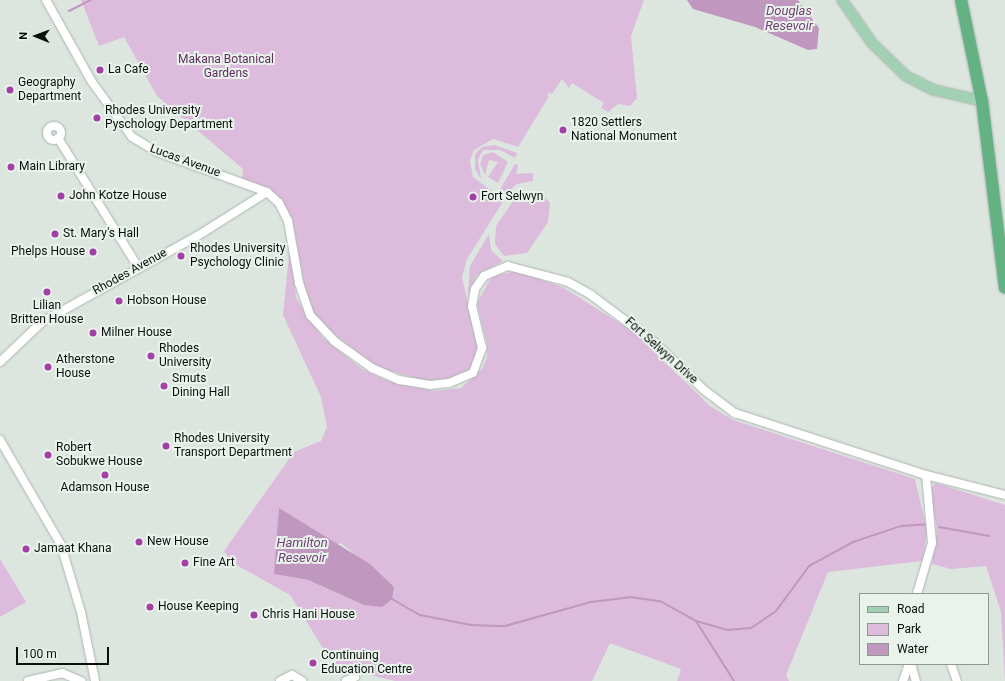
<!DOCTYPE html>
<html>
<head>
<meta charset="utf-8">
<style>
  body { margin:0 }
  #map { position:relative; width:1005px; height:681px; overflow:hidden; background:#dce6df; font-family:Roboto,sans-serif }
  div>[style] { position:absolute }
  .green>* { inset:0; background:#dbd }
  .water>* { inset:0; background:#bf97bf }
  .stream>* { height:2px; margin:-1px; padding:0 1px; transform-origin:1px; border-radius:1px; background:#bf97bf }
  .roads { filter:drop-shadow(0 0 1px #acb6b0) drop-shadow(0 0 1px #acb6b0) }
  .minor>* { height:8px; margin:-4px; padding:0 4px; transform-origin:4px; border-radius:4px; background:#fff }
  .minor>.ring { margin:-4px; padding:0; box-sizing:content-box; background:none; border:8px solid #fff; border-radius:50% }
  .major>* { height:10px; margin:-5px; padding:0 5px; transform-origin:5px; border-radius:5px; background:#a2d0b5 }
  .highway>* { height:12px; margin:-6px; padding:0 6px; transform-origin:6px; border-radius:6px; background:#64b183 }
  .dots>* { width:11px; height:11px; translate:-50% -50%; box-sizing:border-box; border:2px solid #e9f3ec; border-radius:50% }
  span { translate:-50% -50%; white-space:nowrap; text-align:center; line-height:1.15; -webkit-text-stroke:4px #e9f3ec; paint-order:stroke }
  .park-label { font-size:12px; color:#5e2c60 }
  .poi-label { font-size:12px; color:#0b0f0c }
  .left { translate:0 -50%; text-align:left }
  .right { translate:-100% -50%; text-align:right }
  .street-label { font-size:12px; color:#0b0f0c }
  .water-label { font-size:13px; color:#744176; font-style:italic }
  .legend { position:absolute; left:859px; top:593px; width:130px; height:72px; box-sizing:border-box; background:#e9f3ec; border:1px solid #909892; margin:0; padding:5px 7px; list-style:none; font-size:12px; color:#0b0f0c }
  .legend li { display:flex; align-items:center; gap:8px; height:20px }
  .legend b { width:20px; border:1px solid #909892 }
  .north { position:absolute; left:16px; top:16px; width:40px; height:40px; -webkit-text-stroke:3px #e9f3ec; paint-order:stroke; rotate:271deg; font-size:11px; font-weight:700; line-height:16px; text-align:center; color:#0b0f0c }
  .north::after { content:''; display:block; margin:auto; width:14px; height:18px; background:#0b0f0c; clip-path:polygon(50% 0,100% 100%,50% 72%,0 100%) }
  .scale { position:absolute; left:16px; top:647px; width:93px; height:18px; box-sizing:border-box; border:2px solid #0b0f0c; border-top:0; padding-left:5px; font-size:12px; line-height:14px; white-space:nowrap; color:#0b0f0c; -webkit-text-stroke:3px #e9f3ec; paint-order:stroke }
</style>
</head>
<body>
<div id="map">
  <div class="green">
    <div style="clip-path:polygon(81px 0,644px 0,631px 36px,637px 98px,630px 106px,618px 104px,608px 112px,601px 108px,604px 103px,572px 83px,569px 88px,562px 79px,552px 94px,548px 92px,548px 98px,518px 147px,493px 139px,474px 150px,470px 161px,473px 177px,504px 200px,467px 259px,462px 277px,478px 348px,472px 367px,464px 375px,443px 381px,421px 380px,377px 367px,318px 322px,308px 305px,293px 222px,283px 202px,271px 190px,242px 179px,243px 169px,157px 96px,124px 37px,99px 46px)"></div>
    <div style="clip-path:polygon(494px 145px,517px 153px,515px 158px,500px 150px,483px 150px,478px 160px,481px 179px,475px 169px,475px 154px,482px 147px)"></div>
    <div style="clip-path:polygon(493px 152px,508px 162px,498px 183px,488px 177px,498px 162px,489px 160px,485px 175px,480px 164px,483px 155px)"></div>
    <div style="clip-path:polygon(515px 164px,518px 165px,516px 174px,533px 173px,533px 181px,517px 184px,505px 194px,499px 191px)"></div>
    <div style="clip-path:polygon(531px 192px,543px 195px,550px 203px,548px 222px,527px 253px,504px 256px,495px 244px,496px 226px,516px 197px)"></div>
    <div style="clip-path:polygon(489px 234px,491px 250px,503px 261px,477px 275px,468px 295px,470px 266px)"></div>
    <div style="clip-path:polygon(evenodd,290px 245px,296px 298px,322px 337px,362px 369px,385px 380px,433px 391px,461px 388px,482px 369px,487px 358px,487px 344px,477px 303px,492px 276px,517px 271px,564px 288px,632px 331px,710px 406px,733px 420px,915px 479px,927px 530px,923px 561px,828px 572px,786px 675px,789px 681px,677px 681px,681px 669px,610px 643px,592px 681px,395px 681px,334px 666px,290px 595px,233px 563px,224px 551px,294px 452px,321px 441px,327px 427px,321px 397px,283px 315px,290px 245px,341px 543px,394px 587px,364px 605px,308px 580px,275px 574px,341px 543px)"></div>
    <div style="clip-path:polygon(936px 483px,1005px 505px,1005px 681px,1001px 612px,986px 566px,951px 569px,932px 564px,937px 530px,930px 489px)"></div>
    <div style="clip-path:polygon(0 559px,26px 602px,0 617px)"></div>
  </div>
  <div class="water">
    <div style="clip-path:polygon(687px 0,798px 0,819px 28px,817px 49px,808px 50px,755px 27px,693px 9px)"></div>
    <div style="clip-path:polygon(279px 508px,370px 564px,394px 587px,392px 599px,382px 607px,364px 605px,308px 580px,274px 574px)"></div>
  </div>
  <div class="stream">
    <div style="left:69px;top:11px;width:25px;rotate:-27deg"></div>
    <div style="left:939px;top:527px;width:51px;rotate:10.2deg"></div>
    <div style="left:392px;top:599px;width:32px;rotate:30deg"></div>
    <div style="left:420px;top:615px;width:52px;rotate:11.1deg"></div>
    <div style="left:471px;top:625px;width:34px;rotate:2deg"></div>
    <div style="left:505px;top:626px;width:89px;rotate:-15.6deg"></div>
    <div style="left:591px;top:602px;width:39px;rotate:-7deg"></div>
    <div style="left:630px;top:597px;width:30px;rotate:8deg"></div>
    <div style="left:660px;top:601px;width:41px;rotate:29.1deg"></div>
    <div style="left:696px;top:621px;width:32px;rotate:16deg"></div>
    <div style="left:727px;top:630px;width:24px;rotate:-5deg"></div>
    <div style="left:751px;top:628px;width:30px;rotate:-34deg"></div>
    <div style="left:776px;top:611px;width:56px;rotate:-53.7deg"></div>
    <div style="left:809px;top:566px;width:50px;rotate:-28.6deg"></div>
    <div style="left:853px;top:542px;width:51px;rotate:-18.4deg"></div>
    <div style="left:901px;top:526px;width:26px;rotate:-4deg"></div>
    <div style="left:696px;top:621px;width:71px;rotate:57.7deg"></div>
  </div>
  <div class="roads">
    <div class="minor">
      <div style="left:46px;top:0;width:94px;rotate:60.7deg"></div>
      <div style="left:92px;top:82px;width:68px;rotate:54deg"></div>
      <div style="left:132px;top:137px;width:29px;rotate:31deg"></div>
      <div style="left:157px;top:152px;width:117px;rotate:20deg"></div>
      <div style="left:267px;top:192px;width:16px;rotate:43deg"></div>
      <div style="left:279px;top:203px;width:20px;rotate:63deg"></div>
      <div style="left:288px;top:221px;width:63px;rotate:79.9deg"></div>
      <div style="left:299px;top:283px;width:34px;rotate:71deg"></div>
      <div style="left:310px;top:315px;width:35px;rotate:47deg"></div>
      <div style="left:334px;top:341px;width:47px;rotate:35.4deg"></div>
      <div style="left:372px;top:368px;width:30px;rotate:24deg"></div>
      <div style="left:399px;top:380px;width:31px;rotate:9deg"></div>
      <div style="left:430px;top:385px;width:19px;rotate:-6deg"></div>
      <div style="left:449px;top:383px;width:26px;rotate:-23deg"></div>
      <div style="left:473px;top:373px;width:27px;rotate:-70deg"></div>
      <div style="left:482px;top:348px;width:43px;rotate:-103.4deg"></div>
      <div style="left:472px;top:306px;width:17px;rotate:-80deg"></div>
      <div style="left:475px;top:289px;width:16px;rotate:-55deg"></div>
      <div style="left:484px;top:276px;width:26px;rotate:-23deg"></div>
      <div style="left:508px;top:266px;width:62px;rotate:14.9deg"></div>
      <div style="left:568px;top:282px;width:26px;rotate:29deg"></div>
      <div style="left:591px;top:295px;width:79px;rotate:36.7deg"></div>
      <div style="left:654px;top:342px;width:69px;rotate:43.8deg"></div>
      <div style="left:704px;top:390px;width:39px;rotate:37deg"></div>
      <div style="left:735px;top:413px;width:201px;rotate:18deg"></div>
      <div style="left:926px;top:475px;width:81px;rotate:14.2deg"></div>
      <div class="ring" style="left:47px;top:126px;width:6px;height:6px"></div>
      <div style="left:58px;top:138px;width:152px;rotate:58.2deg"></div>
      <div style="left:0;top:362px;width:58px;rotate:-43.6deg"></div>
      <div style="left:42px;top:322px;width:179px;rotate:-29deg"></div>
      <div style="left:199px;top:235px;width:80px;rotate:-32.3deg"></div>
      <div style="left:0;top:440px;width:121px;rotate:59.8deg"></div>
      <div style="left:61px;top:545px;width:70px;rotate:73.4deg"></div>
      <div style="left:81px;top:612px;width:70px;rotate:78.5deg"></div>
      <div style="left:917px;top:594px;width:53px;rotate:-73.6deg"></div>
      <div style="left:932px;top:543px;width:68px;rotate:-95deg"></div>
      <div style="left:911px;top:664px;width:18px;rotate:74deg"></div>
      <div style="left:951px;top:664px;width:18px;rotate:71deg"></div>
      <div style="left:28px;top:681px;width:35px;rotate:-13deg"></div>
      <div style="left:62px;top:673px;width:21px;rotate:23deg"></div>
      <div style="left:280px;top:681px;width:13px;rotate:-27deg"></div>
      <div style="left:292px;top:675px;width:12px;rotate:31deg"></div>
      <div style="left:346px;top:681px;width:10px;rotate:-24deg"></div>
      <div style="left:903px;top:681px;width:18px;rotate:-71deg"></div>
    </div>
    <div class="major">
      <div style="left:842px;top:0;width:52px;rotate:55.1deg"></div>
      <div style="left:872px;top:43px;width:47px;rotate:44.1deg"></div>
      <div style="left:906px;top:76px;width:31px;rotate:27deg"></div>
      <div style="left:934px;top:90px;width:49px;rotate:12.9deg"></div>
    </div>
    <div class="highway">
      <div style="left:961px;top:0;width:103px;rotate:78.3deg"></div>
      <div style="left:982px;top:101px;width:188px;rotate:83deg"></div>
    </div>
  </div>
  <div class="dots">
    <div style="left:100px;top:70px;background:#a240a6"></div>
    <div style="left:10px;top:90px;background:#a240a6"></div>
    <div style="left:97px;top:118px;background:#a240a6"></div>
    <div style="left:563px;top:130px;background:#a240a6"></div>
    <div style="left:11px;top:167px;background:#a240a6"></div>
    <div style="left:61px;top:196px;background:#a240a6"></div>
    <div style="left:473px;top:197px;background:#a240a6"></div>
    <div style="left:55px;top:234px;background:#a240a6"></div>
    <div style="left:93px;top:252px;background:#a240a6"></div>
    <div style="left:181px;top:256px;background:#a240a6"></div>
    <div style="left:47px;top:292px;background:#a240a6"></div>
    <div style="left:119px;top:301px;background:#a240a6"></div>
    <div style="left:93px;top:333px;background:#a240a6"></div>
    <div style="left:151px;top:356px;background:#a240a6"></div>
    <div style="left:48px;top:367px;background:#a240a6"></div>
    <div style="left:164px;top:386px;background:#a240a6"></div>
    <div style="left:166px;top:446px;background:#a240a6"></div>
    <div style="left:48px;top:455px;background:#a240a6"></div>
    <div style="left:105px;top:475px;background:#a240a6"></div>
    <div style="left:139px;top:542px;background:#a240a6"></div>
    <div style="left:26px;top:549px;background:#a240a6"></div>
    <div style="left:185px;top:563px;background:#a240a6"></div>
    <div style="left:150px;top:607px;background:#a240a6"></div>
    <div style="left:254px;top:615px;background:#a240a6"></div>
    <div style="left:313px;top:663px;background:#a240a6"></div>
  </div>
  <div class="park-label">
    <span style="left:226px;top:67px">Makana Botanical<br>Gardens</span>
  </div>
  <div class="poi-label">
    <span class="left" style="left:108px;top:70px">La Cafe</span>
    <span class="left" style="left:18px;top:90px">Geography<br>Department</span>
    <span class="left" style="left:105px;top:118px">Rhodes University<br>Pyschology Department</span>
    <span class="left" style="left:571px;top:130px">1820 Settlers<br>National Monument</span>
    <span class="left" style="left:19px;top:167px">Main Library</span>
    <span class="left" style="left:69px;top:196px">John Kotze House</span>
    <span class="left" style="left:481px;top:197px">Fort Selwyn</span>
    <span class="left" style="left:63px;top:234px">St. Mary's Hall</span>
    <span class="left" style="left:190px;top:256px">Rhodes University<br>Psychology Clinic</span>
    <span class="right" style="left:85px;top:252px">Phelps House</span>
    <span class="left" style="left:127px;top:301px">Hobson House</span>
    <span style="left:47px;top:313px">Lilian<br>Britten House</span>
    <span class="left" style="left:101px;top:333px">Milner House</span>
    <span class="left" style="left:159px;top:356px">Rhodes<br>University</span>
    <span class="left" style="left:56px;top:367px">Atherstone<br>House</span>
    <span class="left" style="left:172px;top:386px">Smuts<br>Dining Hall</span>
    <span class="left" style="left:174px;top:446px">Rhodes University<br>Transport Department</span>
    <span class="left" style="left:56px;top:455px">Robert<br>Sobukwe House</span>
    <span style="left:105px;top:488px">Adamson House</span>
    <span class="left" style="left:147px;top:542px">New House</span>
    <span class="left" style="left:34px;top:549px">Jamaat Khana</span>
    <span class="left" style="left:193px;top:563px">Fine Art</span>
    <span class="left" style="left:158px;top:607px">House Keeping</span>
    <span class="left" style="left:262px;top:615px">Chris Hani House</span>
    <span class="left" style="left:321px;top:663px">Continuing<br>Education Centre</span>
  </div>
  <div class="street-label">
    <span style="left:185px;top:161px;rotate:20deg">Lucas Avenue</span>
    <span style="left:130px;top:272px;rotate:-29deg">Rhodes Avenue</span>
    <span style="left:661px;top:351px;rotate:42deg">Fort Selwyn Drive</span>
  </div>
  <div class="water-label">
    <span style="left:789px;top:19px">Douglas<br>Resevoir</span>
    <span style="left:302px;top:551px">Hamilton<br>Resevoir</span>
  </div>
  <ul class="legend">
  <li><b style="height:5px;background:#a2d0b5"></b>Road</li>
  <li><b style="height:11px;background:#dbd"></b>Park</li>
  <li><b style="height:11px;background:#bf97bf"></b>Water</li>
  </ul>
  <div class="north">N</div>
  <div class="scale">100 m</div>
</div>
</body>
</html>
